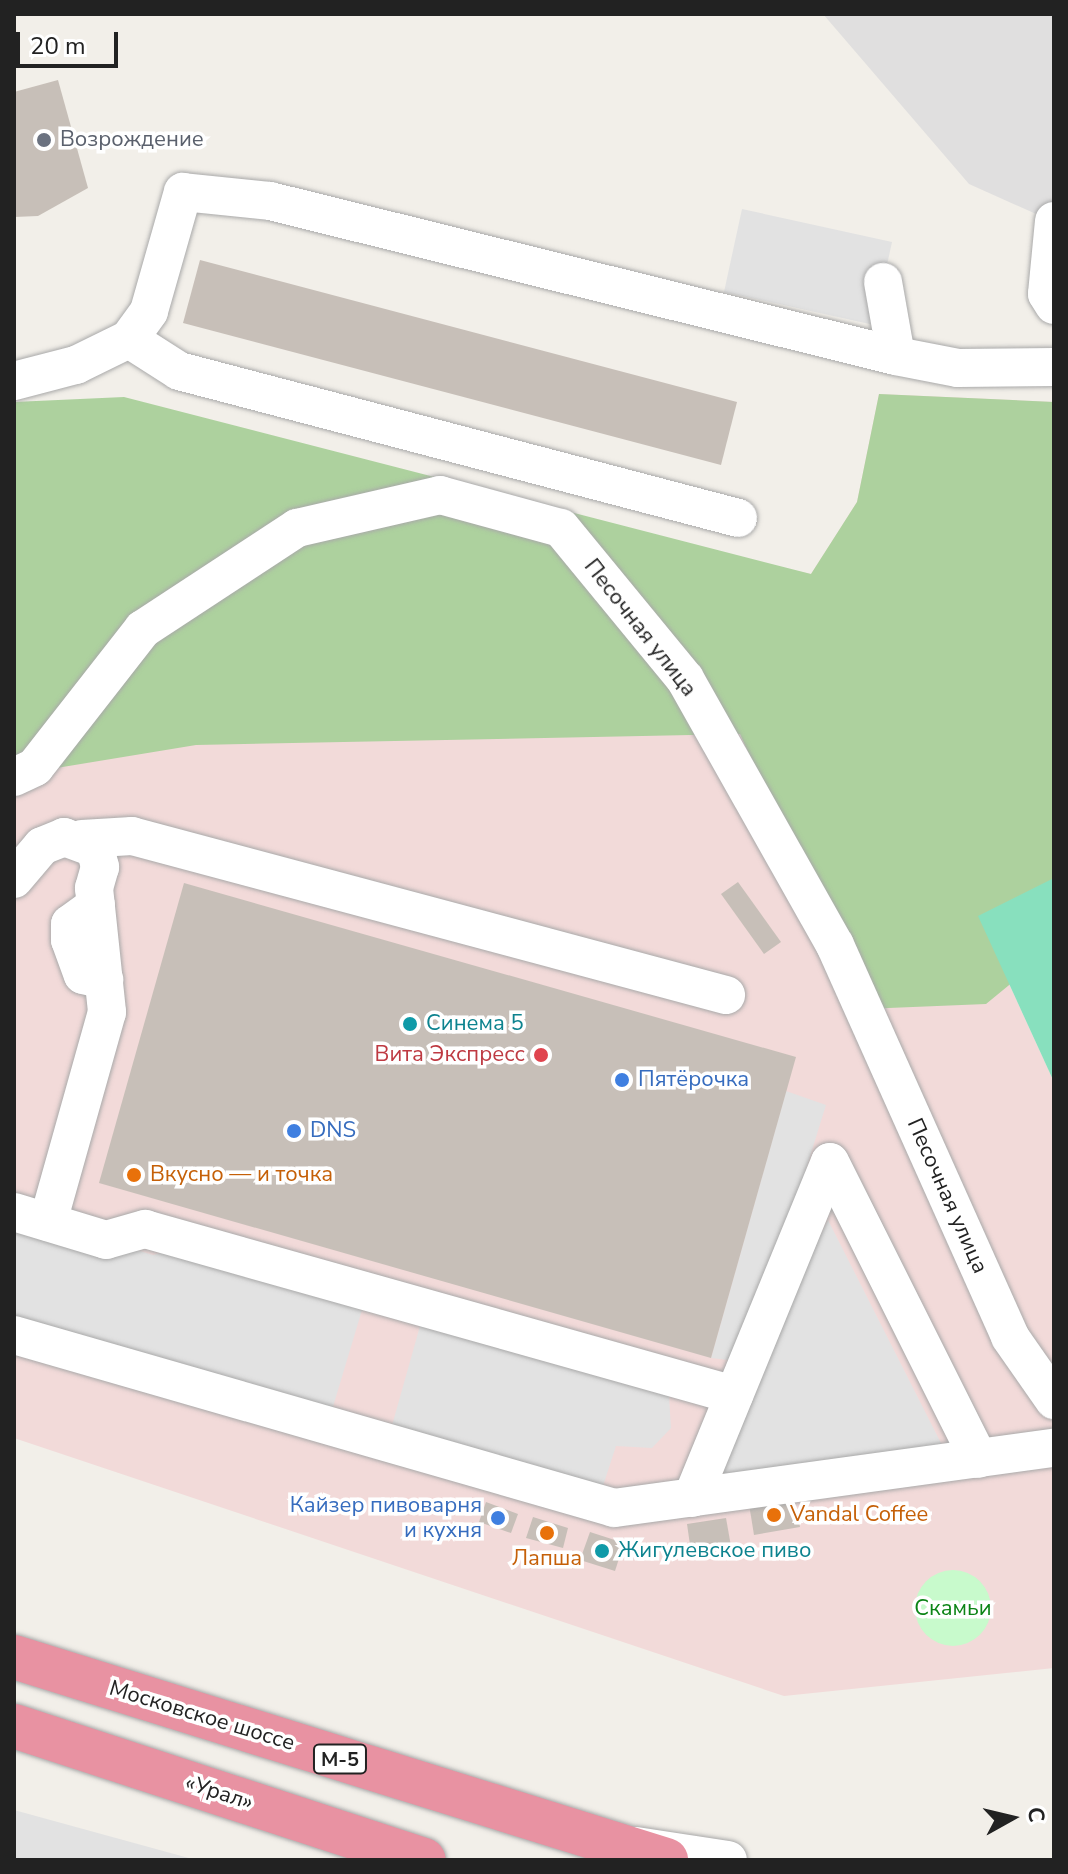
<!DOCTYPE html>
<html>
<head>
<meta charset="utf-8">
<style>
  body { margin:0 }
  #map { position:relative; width:1068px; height:1874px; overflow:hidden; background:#f2efe9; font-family:"Nunito Sans",sans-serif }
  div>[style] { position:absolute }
  .residential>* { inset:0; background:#e0dfdf }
  .commercial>* { inset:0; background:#f2dad9 }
  .forest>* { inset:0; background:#add19e }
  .park>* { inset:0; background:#c8facc }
  .round { border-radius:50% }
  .pitch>* { inset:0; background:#88e0be }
  .parking>* { inset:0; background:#e2e2e2 }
  .building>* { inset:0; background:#c7bfb8 }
  .roads { filter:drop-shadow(0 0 2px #a9a9a9) drop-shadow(0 0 2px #a9a9a9) }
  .minor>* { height:38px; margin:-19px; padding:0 19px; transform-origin:19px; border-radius:19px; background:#fff }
  .highway>* { height:44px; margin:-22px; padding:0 22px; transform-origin:22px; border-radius:22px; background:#e892a2 }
  .dots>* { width:22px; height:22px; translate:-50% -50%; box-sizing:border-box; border:4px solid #fff; border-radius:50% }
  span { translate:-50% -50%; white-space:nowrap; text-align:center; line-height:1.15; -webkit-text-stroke:7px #fff; paint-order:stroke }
  .shield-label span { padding:2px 6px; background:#fff; border:2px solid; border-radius:6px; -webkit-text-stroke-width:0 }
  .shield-label { font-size:20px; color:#222; font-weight:700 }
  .worship-label { font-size:22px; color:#5b616d }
  .left { translate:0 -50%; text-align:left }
  .street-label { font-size:22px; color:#222 }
  .culture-label { font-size:22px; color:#0d838f }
  .health-label { font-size:22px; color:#be3a42 }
  .right { translate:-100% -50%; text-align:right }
  .shop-label { font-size:22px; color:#366cbe }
  .food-label { font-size:22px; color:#c56008 }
  .park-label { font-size:22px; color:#0c8416 }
  .frame { position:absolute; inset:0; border:16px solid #222; pointer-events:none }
  .north { position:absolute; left:972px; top:1778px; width:80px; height:80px; -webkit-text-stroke:6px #fff; paint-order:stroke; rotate:82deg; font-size:22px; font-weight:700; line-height:32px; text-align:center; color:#222 }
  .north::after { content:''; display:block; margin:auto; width:28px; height:36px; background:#222; clip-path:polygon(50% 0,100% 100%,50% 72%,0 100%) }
  .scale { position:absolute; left:16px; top:32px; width:102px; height:36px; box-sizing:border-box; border:4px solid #222; border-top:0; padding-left:10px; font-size:24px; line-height:28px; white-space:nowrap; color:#222; -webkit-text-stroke:6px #fff; paint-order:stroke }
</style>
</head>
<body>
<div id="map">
  <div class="residential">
    <div style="clip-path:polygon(823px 14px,1054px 14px,1054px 222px,969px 184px)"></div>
  </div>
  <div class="commercial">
    <div style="clip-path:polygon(879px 394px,1054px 402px,978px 916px,1054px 1082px,1054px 1668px,784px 1696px,14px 1438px,14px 402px,811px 574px,857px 502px)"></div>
  </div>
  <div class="forest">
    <div style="clip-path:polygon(879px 394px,1054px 402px,1054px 948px,986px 1004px,864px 1009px,740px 734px,196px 745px,14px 775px,14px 402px,124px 397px,811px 574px,857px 502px)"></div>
  </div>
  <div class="park">
    <div class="round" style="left:915px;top:1570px;width:76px;height:76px"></div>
  </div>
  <div class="pitch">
    <div style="clip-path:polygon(1054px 878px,1054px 1082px,978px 916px)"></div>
  </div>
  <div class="parking">
    <div style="clip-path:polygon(742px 209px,892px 242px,874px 325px,724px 292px)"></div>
    <div style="clip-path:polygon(786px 1091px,826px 1105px,746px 1362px,711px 1358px)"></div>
    <div style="clip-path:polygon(14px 1212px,153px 1255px,173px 1250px,362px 1310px,332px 1410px,14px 1319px)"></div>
    <div style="clip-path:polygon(828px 1220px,947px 1455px,723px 1478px,725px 1427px)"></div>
    <div style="clip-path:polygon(420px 1326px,669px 1396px,671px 1428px,652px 1448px,616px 1446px,602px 1489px,391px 1429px)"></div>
    <div style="clip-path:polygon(14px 1810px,196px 1860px,14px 1860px)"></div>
  </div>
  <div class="building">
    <div style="clip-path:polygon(58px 80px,88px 188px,38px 216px,14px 217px,14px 92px)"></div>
    <div style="clip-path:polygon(200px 260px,737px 402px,721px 465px,183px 323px)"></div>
    <div style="clip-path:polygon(738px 882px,781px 942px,764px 954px,721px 894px)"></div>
    <div style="clip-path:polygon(184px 883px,796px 1057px,711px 1358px,99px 1183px)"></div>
    <div style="clip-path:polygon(794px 1496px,800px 1527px,754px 1535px,749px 1504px)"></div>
    <div style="clip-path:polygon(486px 1502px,518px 1514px,511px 1533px,479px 1522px)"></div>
    <div style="clip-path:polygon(533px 1517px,568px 1528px,563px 1548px,526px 1538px)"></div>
    <div style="clip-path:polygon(726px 1518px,732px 1552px,692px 1559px,687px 1524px)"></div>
    <div style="clip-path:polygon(590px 1532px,624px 1543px,615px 1571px,580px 1560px)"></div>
  </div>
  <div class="roads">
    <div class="minor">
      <div style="left:1054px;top:221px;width:73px;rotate:95.5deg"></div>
      <div style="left:1047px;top:294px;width:13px;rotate:58deg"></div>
      <div style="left:883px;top:282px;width:75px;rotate:80deg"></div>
      <div style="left:129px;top:339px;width:59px;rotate:32.6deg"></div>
      <div style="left:179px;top:371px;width:578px;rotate:14.73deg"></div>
      <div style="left:14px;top:381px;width:64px;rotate:-14.5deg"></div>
      <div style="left:76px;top:365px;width:59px;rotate:-26.1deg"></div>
      <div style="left:129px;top:339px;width:34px;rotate:-54deg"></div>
      <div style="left:149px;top:311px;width:124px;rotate:-74.1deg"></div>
      <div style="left:183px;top:192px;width:87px;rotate:5.9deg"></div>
      <div style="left:270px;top:201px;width:645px;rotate:13.91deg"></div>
      <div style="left:896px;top:356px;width:63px;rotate:11deg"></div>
      <div style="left:958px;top:368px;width:96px;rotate:-0.6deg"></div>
      <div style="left:14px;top:777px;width:23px;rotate:-25deg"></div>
      <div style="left:35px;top:767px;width:175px;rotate:-52deg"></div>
      <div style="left:143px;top:629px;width:184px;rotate:-33.3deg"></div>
      <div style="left:297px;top:528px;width:147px;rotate:-13deg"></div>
      <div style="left:440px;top:495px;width:125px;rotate:15.3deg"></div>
      <div style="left:561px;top:528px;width:195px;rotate:50.6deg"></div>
      <div style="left:685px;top:679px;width:305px;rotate:60.6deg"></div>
      <div style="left:835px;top:945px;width:429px;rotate:65.9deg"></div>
      <div style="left:1010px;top:1337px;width:77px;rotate:55.1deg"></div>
      <div style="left:82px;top:839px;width:50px;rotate:-3.4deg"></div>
      <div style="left:132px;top:836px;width:615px;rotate:14.99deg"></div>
      <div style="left:14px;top:879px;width:43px;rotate:-49.7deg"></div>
      <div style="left:42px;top:846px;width:24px;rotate:-22deg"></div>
      <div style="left:64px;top:837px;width:33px;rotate:20deg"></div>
      <div style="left:95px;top:848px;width:20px;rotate:75deg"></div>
      <div style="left:100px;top:867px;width:22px;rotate:106deg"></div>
      <div style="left:94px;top:888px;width:125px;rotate:84deg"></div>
      <div style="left:107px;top:1012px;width:218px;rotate:105.7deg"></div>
      <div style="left:96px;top:905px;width:32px;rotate:144deg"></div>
      <div style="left:70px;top:924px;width:16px;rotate:90deg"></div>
      <div style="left:70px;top:940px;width:37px;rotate:70deg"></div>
      <div style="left:83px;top:975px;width:22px;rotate:13deg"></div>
      <div style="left:14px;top:1212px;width:96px;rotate:16.9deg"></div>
      <div style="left:106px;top:1240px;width:41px;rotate:-15.8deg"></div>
      <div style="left:145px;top:1229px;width:612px;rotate:15.74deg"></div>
      <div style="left:14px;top:1335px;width:624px;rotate:16.08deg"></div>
      <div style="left:614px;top:1508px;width:444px;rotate:-7.8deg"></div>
      <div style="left:692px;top:1498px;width:363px;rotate:-67.7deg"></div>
      <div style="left:830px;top:1162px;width:332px;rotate:63.4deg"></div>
      <div style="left:636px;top:1846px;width:93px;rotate:8.7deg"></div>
    </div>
    <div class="highway">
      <div style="left:14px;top:1657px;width:683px;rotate:17.29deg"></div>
      <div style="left:14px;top:1726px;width:431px;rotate:18.1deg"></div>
    </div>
  </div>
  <div class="dots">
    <div style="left:44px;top:140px;background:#6b7280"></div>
    <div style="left:410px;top:1024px;background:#0f9aa8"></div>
    <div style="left:541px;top:1055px;background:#e0444e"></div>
    <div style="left:622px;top:1080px;background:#3f7fe0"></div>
    <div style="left:294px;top:1131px;background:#3f7fe0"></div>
    <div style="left:134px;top:1175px;background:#e8710a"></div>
    <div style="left:774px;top:1515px;background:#e8710a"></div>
    <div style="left:498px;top:1518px;background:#3f7fe0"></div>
    <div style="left:547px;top:1533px;background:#e8710a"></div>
    <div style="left:602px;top:1551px;background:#0f9aa8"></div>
  </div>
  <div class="shield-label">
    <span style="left:340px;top:1759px">М-5</span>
  </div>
  <div class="worship-label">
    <span class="left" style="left:60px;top:140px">Возрождение</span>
  </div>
  <div class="street-label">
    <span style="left:640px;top:628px;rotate:52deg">Песочная улица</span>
    <span style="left:947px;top:1196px;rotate:66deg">Песочная улица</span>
    <span style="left:202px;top:1716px;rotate:17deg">Московское шоссе</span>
    <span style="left:219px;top:1793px;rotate:18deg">«Урал»</span>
  </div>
  <div class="culture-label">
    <span class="left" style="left:426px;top:1024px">Синема 5</span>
    <span class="left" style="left:618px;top:1551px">Жигулевское пиво</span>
  </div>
  <div class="health-label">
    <span class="right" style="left:525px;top:1055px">Вита Экспресс</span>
  </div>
  <div class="shop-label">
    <span class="left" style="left:638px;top:1080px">Пятёрочка</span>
    <span class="left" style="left:310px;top:1131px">DNS</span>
    <span class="right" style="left:482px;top:1518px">Кайзер пивоварня<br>и кухня</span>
  </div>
  <div class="food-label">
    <span class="left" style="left:150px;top:1175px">Вкусно — и точка</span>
    <span class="left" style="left:790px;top:1515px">Vandal Coffee</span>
    <span style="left:547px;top:1559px">Лапша</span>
  </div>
  <div class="park-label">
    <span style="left:953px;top:1609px">Скамьи</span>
  </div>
  <div class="frame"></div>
  <div class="north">С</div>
  <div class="scale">20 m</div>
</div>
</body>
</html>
